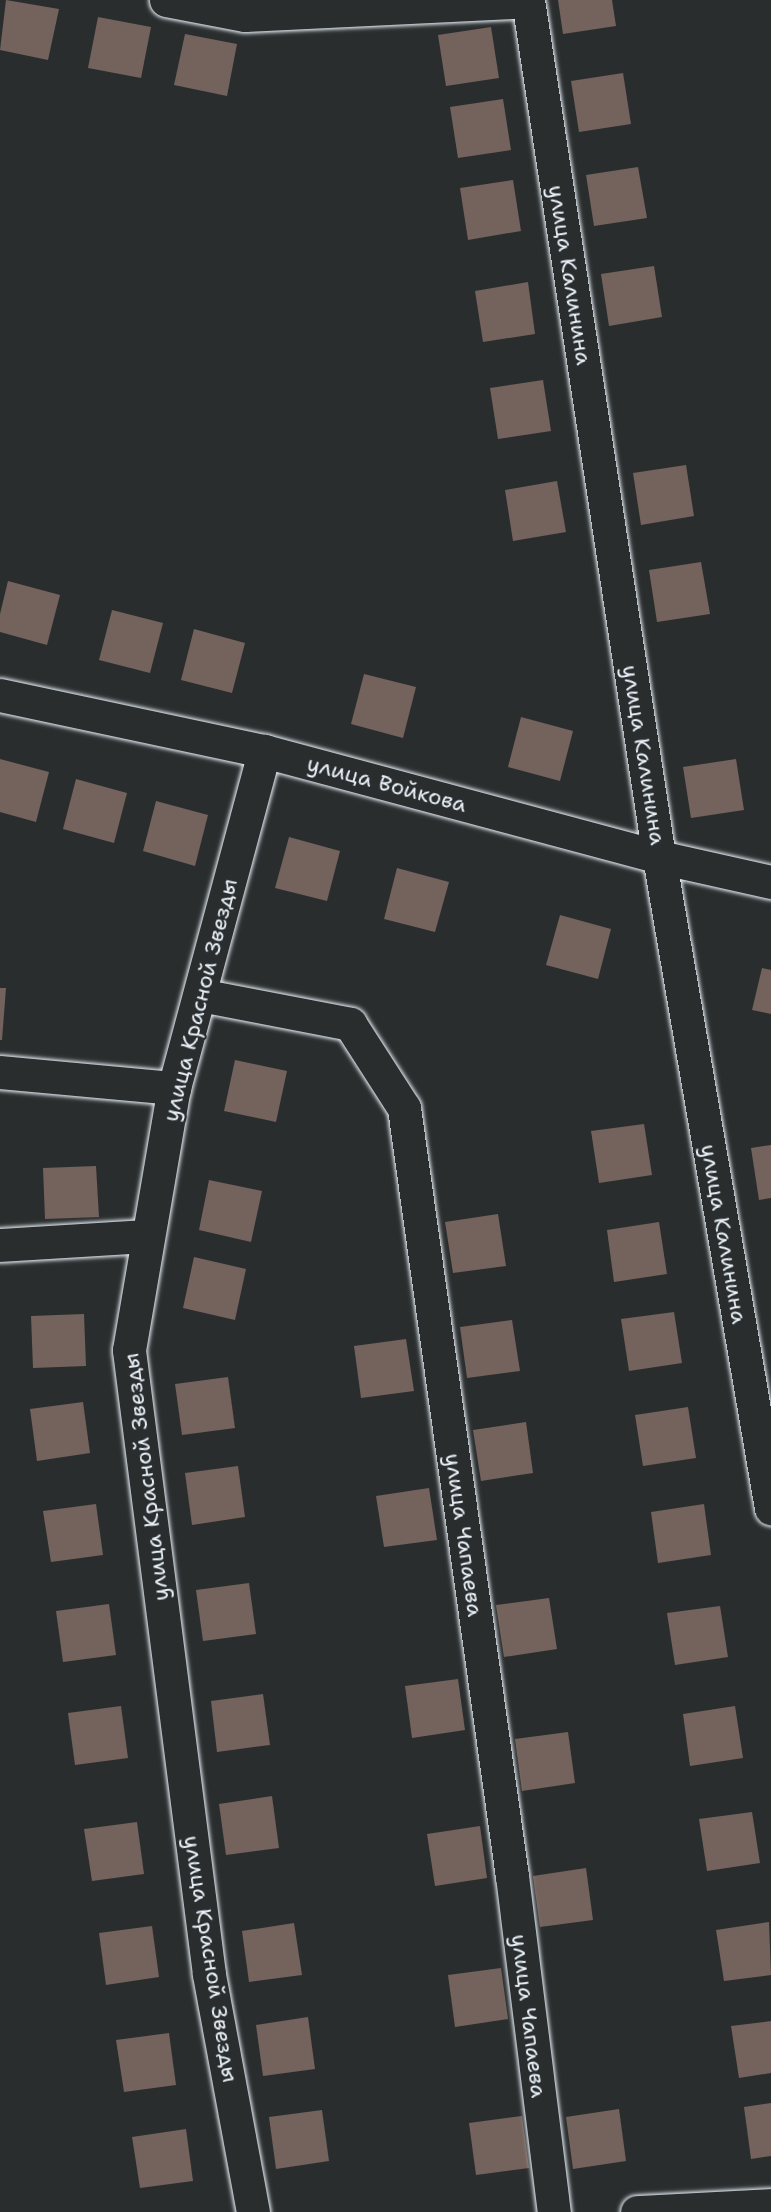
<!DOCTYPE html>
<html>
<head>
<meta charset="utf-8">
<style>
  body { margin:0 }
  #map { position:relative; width:771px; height:2212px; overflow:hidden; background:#2a2d2e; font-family:"Shantell Sans",sans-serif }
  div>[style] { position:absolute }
  .building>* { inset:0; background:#74625d }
  .roads { filter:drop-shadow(0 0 2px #e8f1f8) drop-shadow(0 0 2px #e8f1f8) }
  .minor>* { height:33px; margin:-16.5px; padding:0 16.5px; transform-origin:16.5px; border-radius:16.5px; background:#2a2d2e }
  span { translate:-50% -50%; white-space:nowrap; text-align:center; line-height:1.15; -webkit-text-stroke:4.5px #2a2d2e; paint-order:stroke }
  .street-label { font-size:22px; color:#e8f1f8 }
</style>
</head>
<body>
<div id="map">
  <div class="building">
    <div style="clip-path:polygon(6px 0,59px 9px,48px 60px,0 50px)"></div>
    <div style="clip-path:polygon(558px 0,612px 0,616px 26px,563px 34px)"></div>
    <div style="clip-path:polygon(98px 17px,151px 27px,141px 78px,88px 68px)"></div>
    <div style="clip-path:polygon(491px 27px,499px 78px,446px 86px,438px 35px)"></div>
    <div style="clip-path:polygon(185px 34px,237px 44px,227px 96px,174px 85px)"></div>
    <div style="clip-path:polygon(623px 73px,631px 124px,579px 132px,571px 81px)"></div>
    <div style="clip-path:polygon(503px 99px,511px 150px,458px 158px,450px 107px)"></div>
    <div style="clip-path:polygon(638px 167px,647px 218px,594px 226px,586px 175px)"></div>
    <div style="clip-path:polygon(513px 180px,521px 231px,468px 240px,460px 188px)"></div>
    <div style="clip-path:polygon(654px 266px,662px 317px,609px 326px,601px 274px)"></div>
    <div style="clip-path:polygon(528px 282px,535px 334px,483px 342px,475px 291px)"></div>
    <div style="clip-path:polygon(543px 380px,551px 431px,498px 439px,490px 388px)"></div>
    <div style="clip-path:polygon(686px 465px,694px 516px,641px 525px,633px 473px)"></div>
    <div style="clip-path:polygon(557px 481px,566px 532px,513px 541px,505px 490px)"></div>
    <div style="clip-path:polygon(701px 562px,710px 614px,657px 622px,649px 570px)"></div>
    <div style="clip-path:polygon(8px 581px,60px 595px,47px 645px,0 632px,0 614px)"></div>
    <div style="clip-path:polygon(112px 610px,163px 623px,150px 673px,99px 660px)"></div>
    <div style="clip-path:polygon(194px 629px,245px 643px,232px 693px,181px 680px)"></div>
    <div style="clip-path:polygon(364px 674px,416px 687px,403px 738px,351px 724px)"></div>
    <div style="clip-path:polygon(521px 717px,573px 731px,560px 781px,508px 767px)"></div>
    <div style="clip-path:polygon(0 759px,49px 772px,36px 822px,0 812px)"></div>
    <div style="clip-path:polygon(736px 759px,744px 810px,691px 818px,683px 767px)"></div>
    <div style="clip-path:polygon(76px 779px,127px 793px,114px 843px,63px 829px)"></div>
    <div style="clip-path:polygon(156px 801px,208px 815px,195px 866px,143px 851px)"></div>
    <div style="clip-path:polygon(289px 837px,340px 851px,327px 901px,275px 888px)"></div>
    <div style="clip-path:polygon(397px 868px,449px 882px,435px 932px,384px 919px)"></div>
    <div style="clip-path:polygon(560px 915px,611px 929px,598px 979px,546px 965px)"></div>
    <div style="clip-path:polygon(762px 968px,771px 970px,771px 1014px,752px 1010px)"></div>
    <div style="clip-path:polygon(0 988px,6px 988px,2px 1040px,0 1040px)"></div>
    <div style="clip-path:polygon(235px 1060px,287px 1071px,276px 1122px,224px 1111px)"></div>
    <div style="clip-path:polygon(644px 1124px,652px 1175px,599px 1183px,591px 1131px)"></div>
    <div style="clip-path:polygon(771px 1145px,771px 1198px,759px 1200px,751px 1148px)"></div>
    <div style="clip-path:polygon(96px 1166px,99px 1217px,45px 1219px,43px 1168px)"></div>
    <div style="clip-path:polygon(209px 1180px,262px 1191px,251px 1242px,199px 1230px)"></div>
    <div style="clip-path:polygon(498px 1214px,506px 1266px,453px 1273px,445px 1222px)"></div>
    <div style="clip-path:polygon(659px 1222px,667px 1274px,614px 1282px,607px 1230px)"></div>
    <div style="clip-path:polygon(194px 1257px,246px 1269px,235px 1320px,183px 1308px)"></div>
    <div style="clip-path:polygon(674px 1312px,682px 1363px,629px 1371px,621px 1319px)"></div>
    <div style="clip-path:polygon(84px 1314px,86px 1366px,33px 1368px,31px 1316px)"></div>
    <div style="clip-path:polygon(512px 1320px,520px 1371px,467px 1378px,460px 1327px)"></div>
    <div style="clip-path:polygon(406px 1339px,414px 1391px,361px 1398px,354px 1346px)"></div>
    <div style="clip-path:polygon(228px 1377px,235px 1428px,182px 1435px,175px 1384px)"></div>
    <div style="clip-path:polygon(83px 1402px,90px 1453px,37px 1461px,30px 1409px)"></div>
    <div style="clip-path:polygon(688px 1407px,696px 1458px,643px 1466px,635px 1415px)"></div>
    <div style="clip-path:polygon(526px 1422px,533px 1473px,481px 1481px,473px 1430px)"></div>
    <div style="clip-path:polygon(238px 1466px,245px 1517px,192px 1525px,185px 1473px)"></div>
    <div style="clip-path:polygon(429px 1488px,437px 1540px,384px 1547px,376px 1496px)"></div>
    <div style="clip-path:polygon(96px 1504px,103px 1555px,51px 1562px,43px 1511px)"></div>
    <div style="clip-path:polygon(704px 1504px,711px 1555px,658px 1563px,651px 1512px)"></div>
    <div style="clip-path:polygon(249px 1583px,256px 1634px,203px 1641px,196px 1590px)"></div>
    <div style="clip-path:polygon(549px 1598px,557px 1649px,504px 1657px,496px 1605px)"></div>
    <div style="clip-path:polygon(109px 1604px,116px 1655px,63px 1662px,56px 1611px)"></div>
    <div style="clip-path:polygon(720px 1606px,728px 1657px,675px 1665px,667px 1613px)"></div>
    <div style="clip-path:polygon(458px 1679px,465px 1730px,412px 1738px,405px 1686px)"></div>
    <div style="clip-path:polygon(263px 1694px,270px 1745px,217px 1752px,211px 1701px)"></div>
    <div style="clip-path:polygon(121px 1706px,128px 1758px,75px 1765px,68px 1713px)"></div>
    <div style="clip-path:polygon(735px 1706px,743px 1758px,690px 1766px,683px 1714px)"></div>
    <div style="clip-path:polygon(568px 1732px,575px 1783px,522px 1791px,515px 1739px)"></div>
    <div style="clip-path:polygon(272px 1796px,279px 1848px,226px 1855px,219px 1804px)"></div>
    <div style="clip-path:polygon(752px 1812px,760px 1863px,707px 1871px,699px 1819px)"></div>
    <div style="clip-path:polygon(137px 1822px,144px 1874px,92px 1881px,84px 1829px)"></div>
    <div style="clip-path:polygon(480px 1826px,487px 1878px,435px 1886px,427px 1834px)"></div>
    <div style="clip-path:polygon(586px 1868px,593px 1920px,540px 1927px,533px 1876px)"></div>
    <div style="clip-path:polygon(769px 1922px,771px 1975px,724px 1981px,716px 1930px)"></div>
    <div style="clip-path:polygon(294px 1923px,302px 1975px,249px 1982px,242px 1931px)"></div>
    <div style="clip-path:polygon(152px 1926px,159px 1977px,106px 1985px,99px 1933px)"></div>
    <div style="clip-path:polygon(501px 1968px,508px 2019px,455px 2027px,448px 1975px)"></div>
    <div style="clip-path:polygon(308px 2017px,315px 2069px,263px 2076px,256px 2025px)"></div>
    <div style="clip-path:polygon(771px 2021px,771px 2073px,739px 2078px,731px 2026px)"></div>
    <div style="clip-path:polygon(169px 2033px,176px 2085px,124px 2092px,116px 2040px)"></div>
    <div style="clip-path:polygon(771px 2103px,771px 2156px,751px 2159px,744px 2107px)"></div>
    <div style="clip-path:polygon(619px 2109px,626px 2161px,573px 2169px,566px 2117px)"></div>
    <div style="clip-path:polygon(322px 2110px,329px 2161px,276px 2169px,269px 2117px)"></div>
    <div style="clip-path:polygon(522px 2116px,529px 2168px,476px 2175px,469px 2123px)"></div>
    <div style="clip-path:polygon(186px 2129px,193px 2181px,140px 2188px,132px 2137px)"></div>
  </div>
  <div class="roads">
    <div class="minor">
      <div style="left:166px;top:0;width:80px;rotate:10.8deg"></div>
      <div style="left:245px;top:15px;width:283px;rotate:-2.8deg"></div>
      <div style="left:528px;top:0;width:867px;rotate:81.31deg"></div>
      <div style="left:659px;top:857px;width:661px;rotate:80.24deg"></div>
      <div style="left:0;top:695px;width:270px;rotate:12deg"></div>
      <div style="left:264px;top:751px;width:409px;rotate:15deg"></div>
      <div style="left:659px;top:857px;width:115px;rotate:12.6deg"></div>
      <div style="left:200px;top:995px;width:153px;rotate:10.9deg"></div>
      <div style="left:350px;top:1024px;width:100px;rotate:57.3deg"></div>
      <div style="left:404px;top:1108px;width:776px;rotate:82deg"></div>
      <div style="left:512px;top:1876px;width:339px;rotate:82.9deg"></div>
      <div style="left:0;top:1072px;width:175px;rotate:5.3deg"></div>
      <div style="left:0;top:1245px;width:146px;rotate:-3.5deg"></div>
      <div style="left:253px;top:2212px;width:242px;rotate:-100.5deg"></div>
      <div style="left:209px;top:1974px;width:629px;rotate:-97.31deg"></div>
      <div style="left:129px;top:1350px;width:266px;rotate:-80.3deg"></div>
      <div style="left:174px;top:1088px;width:349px;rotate:-75deg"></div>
      <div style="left:637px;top:2212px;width:134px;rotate:-3deg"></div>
    </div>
  </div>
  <div class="street-label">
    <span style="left:570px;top:275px;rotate:81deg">улица Калинина</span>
    <span style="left:644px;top:755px;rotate:81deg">улица Калинина</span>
    <span style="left:387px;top:784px;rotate:15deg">улица Войкова</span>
    <span style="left:200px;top:1000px;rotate:-76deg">улица Красной Звезды</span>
    <span style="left:724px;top:1234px;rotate:80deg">улица Калинина</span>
    <span style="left:146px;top:1477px;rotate:-97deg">улица Красной Звезды</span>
    <span style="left:464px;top:1535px;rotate:82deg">улица Чапаева</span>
    <span style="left:211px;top:1959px;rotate:81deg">улица Красной Звезды</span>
    <span style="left:529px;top:2016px;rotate:83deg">улица Чапаева</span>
  </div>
</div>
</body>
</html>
